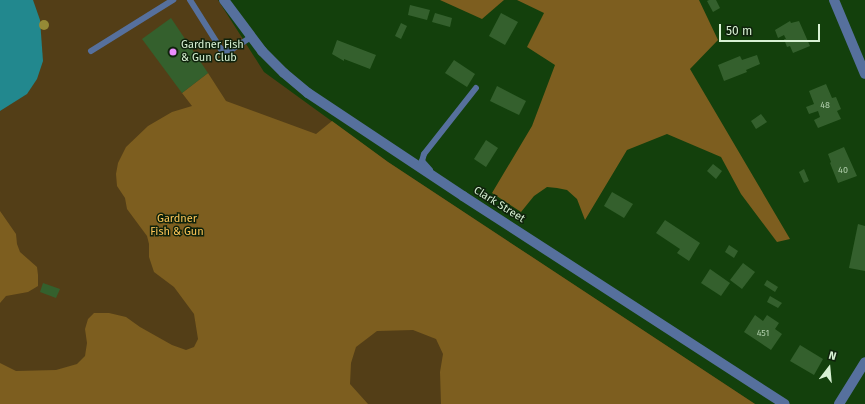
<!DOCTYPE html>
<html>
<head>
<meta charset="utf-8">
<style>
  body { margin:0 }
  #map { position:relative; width:865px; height:404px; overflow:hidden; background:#13400c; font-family:"Fira Sans",sans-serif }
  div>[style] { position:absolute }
  .green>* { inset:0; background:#533e17 }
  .forest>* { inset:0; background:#7d5e1f }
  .water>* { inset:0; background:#22888e }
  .building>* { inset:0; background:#34602d }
  .service>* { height:6px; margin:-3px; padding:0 3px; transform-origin:3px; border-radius:3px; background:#56709d }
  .minor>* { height:10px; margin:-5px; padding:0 5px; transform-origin:5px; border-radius:5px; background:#56709d }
  .trees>* { width:10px; height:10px; margin:-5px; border-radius:50%; background:#958a36 }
  .dots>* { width:11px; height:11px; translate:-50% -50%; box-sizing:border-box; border:2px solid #0f220c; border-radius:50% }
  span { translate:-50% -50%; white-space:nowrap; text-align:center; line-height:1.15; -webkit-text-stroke:3px #0f220c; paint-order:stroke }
  .number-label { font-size:9px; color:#afcdaa }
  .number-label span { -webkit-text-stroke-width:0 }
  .poi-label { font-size:11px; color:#d8f1d4 }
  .left { translate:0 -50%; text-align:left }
  .street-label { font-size:11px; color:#d8f1d4 }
  .park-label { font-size:11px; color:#ffc658 }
  .north { position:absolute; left:809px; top:348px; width:40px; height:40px; -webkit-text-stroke:3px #0f220c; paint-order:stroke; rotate:16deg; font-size:11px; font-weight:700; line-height:16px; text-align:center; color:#d8f1d4 }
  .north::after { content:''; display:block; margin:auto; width:14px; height:18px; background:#d8f1d4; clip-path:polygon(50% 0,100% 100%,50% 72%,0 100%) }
  .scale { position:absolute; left:719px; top:24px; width:101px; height:18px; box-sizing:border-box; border:2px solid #d8f1d4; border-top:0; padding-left:5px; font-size:12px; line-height:14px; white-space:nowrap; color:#d8f1d4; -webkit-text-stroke:3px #0f220c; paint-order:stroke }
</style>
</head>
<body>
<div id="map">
  <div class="green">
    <div style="clip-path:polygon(0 0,218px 0,264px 72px,388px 162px,755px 404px,0 404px)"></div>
  </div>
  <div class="forest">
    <div style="clip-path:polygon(440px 0,504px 0,482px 19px)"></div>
    <div style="clip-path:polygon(517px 0,699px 0,718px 40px,690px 69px,790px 239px,777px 242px,741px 194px,721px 157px,667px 134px,627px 150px,585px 220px,577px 199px,567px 190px,557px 188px,547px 187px,534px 196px,521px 212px,492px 193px,532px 126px,555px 65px,527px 47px,544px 13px)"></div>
    <div style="clip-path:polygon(208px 73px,226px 101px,316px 134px,332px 121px,388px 162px,755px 404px,441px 404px,440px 372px,443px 354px,436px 339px,413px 330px,377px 331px,356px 347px,351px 363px,350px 384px,368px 404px,0 404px,0 363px,16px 371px,56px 370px,77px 364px,85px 356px,87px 343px,85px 329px,88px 319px,94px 313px,109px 313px,126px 317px,140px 327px,172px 345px,186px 350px,194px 347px,198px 339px,194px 314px,174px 287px,154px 272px,149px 257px,149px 244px,147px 236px,127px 209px,125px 198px,117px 186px,116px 174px,118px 163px,126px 147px,148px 126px,172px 112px,192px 106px,182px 93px)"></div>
    <div style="clip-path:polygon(0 211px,16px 234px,17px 244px,20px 252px,37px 267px,38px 275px,38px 286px,28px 292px,6px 296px,0 303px)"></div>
  </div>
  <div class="water">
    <div style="clip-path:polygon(0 0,33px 0,40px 20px,43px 61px,37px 79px,27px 94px,0 111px)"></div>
  </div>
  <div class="building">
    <div style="clip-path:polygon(709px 0,716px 0,720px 8px,713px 12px,707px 1px)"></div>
    <div style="clip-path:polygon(410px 5px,430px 10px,427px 20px,408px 15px)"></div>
    <div style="clip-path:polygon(435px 13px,452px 18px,450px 27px,432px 22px)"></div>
    <div style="clip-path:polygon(501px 13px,518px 22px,505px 45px,489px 36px)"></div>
    <div style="clip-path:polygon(171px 18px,208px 73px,182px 93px,142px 39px)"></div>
    <div style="clip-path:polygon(790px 21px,791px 23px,799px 21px,810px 46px,793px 53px,790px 46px,787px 47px,784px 39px,786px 39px,784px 35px,778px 38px,775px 30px)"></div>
    <div style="clip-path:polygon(401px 23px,407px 26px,401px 39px,395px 36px)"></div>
    <div style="clip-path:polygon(337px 40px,376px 55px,370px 69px,344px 59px,344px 61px,332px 54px)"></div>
    <div style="clip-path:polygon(757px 55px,760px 64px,746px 70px,747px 72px,724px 81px,718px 65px,740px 56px,742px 60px)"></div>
    <div style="clip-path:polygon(454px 60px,475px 74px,467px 87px,445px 73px)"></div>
    <div style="clip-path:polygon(826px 84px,832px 98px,836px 97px,841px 109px,837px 111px,841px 119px,818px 128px,814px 120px,820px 117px,818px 111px,809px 114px,806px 107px,814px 104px,809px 91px)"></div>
    <div style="clip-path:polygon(497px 86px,526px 101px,519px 115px,490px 101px)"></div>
    <div style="clip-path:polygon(761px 114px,767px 122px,756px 129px,751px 121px)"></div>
    <div style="clip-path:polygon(486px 140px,498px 148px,486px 167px,474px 159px)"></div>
    <div style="clip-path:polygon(844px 147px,857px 176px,838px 183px,830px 163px,831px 162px,828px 154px)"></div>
    <div style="clip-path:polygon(713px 164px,722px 171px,716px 179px,707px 171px)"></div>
    <div style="clip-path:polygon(804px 169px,809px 181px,804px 183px,799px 172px)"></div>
    <div style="clip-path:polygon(612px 192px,633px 204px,624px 218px,604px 206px)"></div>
    <div style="clip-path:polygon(665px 220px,700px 243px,689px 261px,677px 253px,680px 249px,656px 233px)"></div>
    <div style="clip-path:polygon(858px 224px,865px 226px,865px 271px,849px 268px)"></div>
    <div style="clip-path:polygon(729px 245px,738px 251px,734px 258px,725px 252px)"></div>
    <div style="clip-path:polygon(743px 263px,755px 272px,742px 289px,730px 280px)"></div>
    <div style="clip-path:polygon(710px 269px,730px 283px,721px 296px,701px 283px)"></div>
    <div style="clip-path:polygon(767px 280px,778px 287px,775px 292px,764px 285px)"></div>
    <div style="clip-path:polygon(43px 283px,60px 289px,56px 298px,40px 292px)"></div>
    <div style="clip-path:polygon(770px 296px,782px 303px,778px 308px,767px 302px)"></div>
    <div style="clip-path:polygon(755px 315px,763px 321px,767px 315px,779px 323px,775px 329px,782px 334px,771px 350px,744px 332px)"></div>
    <div style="clip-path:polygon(800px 345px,823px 359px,814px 375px,790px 361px)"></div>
  </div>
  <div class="service">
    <div style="left:190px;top:0;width:58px;rotate:57.7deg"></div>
    <div style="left:221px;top:49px;width:4px;rotate:27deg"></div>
    <div style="left:225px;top:51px;width:6px;rotate:-9deg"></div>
    <div style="left:231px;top:50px;width:24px;rotate:-33deg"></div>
    <div style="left:91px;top:51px;width:97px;rotate:-31.9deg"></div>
    <div style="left:430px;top:170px;width:12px;rotate:-132deg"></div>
    <div style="left:422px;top:161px;width:7px;rotate:-74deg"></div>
    <div style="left:424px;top:154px;width:84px;rotate:-51.8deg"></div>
  </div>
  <div class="minor">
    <div style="left:224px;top:0;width:64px;rotate:53.3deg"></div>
    <div style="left:262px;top:51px;width:31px;rotate:45deg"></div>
    <div style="left:284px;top:73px;width:31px;rotate:40deg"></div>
    <div style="left:308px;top:93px;width:186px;rotate:33.6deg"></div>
    <div style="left:463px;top:196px;width:383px;rotate:32.9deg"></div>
    <div style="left:834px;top:0;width:80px;rotate:67.3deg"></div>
    <div style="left:839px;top:404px;width:49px;rotate:-58.2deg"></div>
  </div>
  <div class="trees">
    <div style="left:44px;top:25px"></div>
  </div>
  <div class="dots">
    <div style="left:173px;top:52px;background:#eb8dfc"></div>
  </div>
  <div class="number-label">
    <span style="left:825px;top:105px">48</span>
    <span style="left:843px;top:170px">40</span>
    <span style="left:763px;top:333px">451</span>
  </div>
  <div class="poi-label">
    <span class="left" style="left:181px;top:52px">Gardner Fish<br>&amp; Gun Club</span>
  </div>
  <div class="street-label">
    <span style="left:499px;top:205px;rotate:32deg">Clark Street</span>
  </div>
  <div class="park-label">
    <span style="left:177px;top:226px">Gardner<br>Fish &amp; Gun</span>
  </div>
  <div class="north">N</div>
  <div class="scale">50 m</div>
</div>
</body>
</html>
